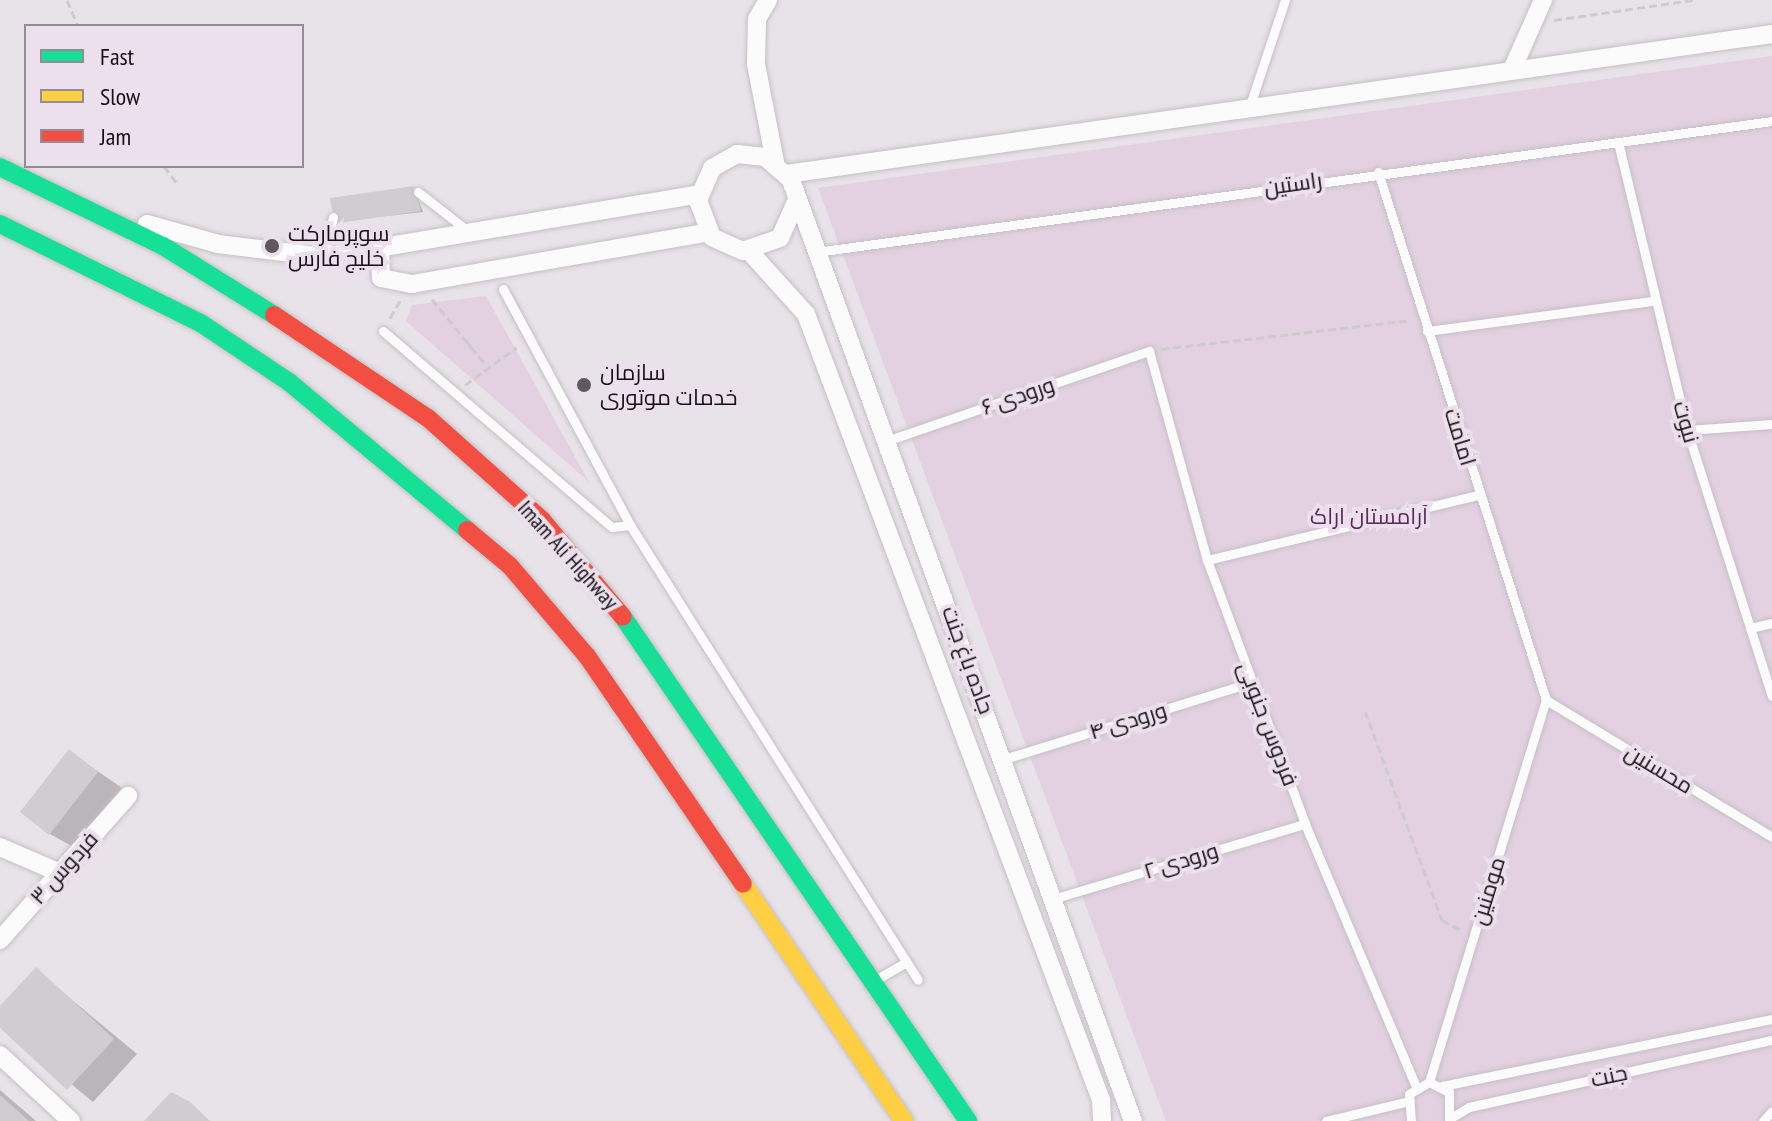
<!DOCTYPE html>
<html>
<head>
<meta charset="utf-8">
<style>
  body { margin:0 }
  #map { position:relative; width:1772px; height:1121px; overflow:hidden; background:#e8e3e8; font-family:"PT Sans Narrow",Cairo,sans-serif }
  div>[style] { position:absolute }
  .green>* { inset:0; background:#e3d1e2 }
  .shadow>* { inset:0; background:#0003 }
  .building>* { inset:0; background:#d0ccd0 }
  .path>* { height:3px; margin-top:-1.5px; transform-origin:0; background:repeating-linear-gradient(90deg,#cdcccd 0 8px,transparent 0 12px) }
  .roads { filter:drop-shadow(0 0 2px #c4c0c4) drop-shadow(0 0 2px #c4c0c4) }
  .lane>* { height:9px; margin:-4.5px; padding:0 4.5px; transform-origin:4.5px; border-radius:4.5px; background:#fcfbfc }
  .street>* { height:18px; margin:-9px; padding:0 9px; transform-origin:9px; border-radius:9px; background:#fcfbfc }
  .fast>* { height:18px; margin:-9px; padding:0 9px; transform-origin:9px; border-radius:9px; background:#16e098 }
  .slow>* { height:18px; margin:-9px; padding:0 9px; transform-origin:9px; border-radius:9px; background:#ffcf43 }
  .jam>* { height:18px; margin:-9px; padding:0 9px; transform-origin:9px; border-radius:9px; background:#f24e42 }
  .dots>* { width:22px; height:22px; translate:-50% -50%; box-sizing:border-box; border:4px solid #ebe0eb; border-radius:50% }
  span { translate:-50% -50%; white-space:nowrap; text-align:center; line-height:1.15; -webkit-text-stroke:8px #ebe0eb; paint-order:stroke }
  .street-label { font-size:22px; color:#130f13 }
  .poi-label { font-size:22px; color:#130f13 }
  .left { translate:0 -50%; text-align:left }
  .park-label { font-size:22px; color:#5d285d }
  .legend { position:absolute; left:24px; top:24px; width:280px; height:144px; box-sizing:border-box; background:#ebe0eb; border:2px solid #958c95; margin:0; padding:10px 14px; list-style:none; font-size:24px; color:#130f13 }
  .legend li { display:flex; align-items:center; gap:16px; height:40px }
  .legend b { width:40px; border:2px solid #958c95 }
</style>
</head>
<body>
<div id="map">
  <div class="green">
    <div style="clip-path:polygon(1772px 56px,1772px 1121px,1166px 1121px,818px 188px)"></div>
    <div style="clip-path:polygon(486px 296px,589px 482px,406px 321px,412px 305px)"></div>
  </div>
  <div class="shadow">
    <div style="clip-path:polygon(414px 188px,423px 212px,341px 221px)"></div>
    <div style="clip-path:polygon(70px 752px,122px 788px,75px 848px,50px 834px)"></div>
    <div style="clip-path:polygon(36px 970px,137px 1054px,93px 1102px,0 1025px,0 1009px)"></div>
    <div style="clip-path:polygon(0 1090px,36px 1121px,0 1121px)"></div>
  </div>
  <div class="building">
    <div style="clip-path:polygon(414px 186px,421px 211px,339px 223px,332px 210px,330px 198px)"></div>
    <div style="clip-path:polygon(69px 749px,98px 772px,49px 835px,20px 812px)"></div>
    <div style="clip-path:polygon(36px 967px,114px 1039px,67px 1090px,0 1028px,0 1006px)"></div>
    <div style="clip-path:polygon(171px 1092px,190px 1102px,210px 1121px,144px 1121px)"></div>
    <div style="clip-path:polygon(0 1095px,29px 1121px,0 1121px)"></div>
  </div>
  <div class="path">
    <div style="left:67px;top:0;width:28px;rotate:67deg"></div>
    <div style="left:1554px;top:20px;width:140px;rotate:-8.2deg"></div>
    <div style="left:164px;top:166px;width:21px;rotate:53deg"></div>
    <div style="left:432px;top:299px;width:62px;rotate:50.9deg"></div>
    <div style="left:471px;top:347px;width:10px;rotate:-127deg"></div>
    <div style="left:390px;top:318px;width:20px;rotate:-60deg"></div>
    <div style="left:471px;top:347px;width:23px;rotate:50deg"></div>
    <div style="left:1161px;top:349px;width:252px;rotate:-6.6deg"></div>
    <div style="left:465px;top:385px;width:64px;rotate:-36.2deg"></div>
    <div style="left:1365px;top:711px;width:223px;rotate:69.8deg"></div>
    <div style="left:1442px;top:920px;width:20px;rotate:27deg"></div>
  </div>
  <div class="roads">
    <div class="lane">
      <div style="left:1249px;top:108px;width:114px;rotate:-71.6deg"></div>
      <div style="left:1618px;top:142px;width:296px;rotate:76.5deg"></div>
      <div style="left:1687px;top:430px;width:279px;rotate:72.3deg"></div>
      <div style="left:1378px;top:172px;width:554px;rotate:72.35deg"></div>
      <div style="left:418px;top:192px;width:63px;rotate:38deg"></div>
      <div style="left:816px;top:252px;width:965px;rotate:-7.8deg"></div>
      <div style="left:324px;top:257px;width:41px;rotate:-77.3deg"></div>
      <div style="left:503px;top:289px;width:268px;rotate:61.7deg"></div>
      <div style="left:630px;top:525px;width:538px;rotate:57.67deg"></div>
      <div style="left:383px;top:331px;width:301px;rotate:40.6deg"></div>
      <div style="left:612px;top:527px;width:18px;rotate:-6deg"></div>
      <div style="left:1427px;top:331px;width:228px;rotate:-7.6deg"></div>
      <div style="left:1687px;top:430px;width:85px;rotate:-4deg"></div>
      <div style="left:886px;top:441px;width:278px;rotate:-18.9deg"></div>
      <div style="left:1149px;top:351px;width:217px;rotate:74.5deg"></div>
      <div style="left:1207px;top:560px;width:282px;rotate:69.6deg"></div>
      <div style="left:1305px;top:824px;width:285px;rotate:67.1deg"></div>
      <div style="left:1207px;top:560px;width:279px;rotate:-13.5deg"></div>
      <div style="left:1750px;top:628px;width:23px;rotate:-13deg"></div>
      <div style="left:1546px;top:700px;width:264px;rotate:31.2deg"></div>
      <div style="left:1004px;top:759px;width:260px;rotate:-17.2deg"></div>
      <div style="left:1056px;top:898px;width:260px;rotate:-16.6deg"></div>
      <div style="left:877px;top:979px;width:34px;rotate:-30deg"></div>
      <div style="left:1429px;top:1082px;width:400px;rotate:-73deg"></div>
      <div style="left:1442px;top:1086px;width:337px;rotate:-11.5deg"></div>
      <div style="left:1449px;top:1119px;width:23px;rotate:-31deg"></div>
      <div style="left:1469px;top:1107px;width:310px;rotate:-12.5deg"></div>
      <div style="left:1326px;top:1121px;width:82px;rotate:-13.4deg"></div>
      <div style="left:1411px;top:1121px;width:27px;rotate:-94deg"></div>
      <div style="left:1409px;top:1094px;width:23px;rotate:-31deg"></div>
      <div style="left:1429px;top:1082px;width:22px;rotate:27deg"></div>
      <div style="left:1449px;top:1092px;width:28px;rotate:90deg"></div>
      <div style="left:1763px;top:1121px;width:13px;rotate:-48deg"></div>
    </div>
    <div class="street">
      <div style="left:768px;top:0;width:22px;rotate:120deg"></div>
      <div style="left:757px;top:19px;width:45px;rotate:91.3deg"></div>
      <div style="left:756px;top:64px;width:100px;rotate:79deg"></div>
      <div style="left:1512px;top:70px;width:77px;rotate:-66.1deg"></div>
      <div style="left:787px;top:174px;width:995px;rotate:-8.09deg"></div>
      <div style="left:796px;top:202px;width:39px;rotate:114deg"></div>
      <div style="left:780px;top:238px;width:39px;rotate:161deg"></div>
      <div style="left:743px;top:251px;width:34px;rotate:-156deg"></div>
      <div style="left:712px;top:237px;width:40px;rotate:-111deg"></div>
      <div style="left:698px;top:200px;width:35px;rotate:-66deg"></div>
      <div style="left:712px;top:168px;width:29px;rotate:-29deg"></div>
      <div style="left:737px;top:154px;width:28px;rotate:6deg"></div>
      <div style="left:765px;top:157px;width:35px;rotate:41deg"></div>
      <div style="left:791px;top:180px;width:1001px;rotate:70.03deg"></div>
      <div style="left:147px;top:224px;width:74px;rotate:15.7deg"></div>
      <div style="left:218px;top:244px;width:107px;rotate:7deg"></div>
      <div style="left:324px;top:257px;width:380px;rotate:-9.5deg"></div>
      <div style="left:380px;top:250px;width:28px;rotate:88deg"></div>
      <div style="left:381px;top:278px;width:32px;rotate:11deg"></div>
      <div style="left:412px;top:284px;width:302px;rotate:-9.9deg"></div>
      <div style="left:749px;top:251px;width:85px;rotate:47.9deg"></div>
      <div style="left:806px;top:314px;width:840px;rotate:69.43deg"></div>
      <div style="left:1101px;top:1100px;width:21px;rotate:87deg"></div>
      <div style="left:0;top:847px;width:65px;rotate:23.4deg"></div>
      <div style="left:0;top:940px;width:193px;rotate:-48.4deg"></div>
      <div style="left:0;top:1055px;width:97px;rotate:42.9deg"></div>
    </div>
    <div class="fast">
      <div style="left:0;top:167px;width:181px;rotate:25.9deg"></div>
      <div style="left:163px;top:246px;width:131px;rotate:31.9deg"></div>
      <div style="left:0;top:224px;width:225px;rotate:26.3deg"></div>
      <div style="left:202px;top:324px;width:105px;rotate:33.7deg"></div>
      <div style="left:289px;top:382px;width:231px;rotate:39.7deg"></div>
      <div style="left:623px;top:617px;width:611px;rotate:55.61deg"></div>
    </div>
    <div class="slow">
      <div style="left:743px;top:884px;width:287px;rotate:55.8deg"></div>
    </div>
    <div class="jam">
      <div style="left:274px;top:315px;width:185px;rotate:33.8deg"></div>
      <div style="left:428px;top:418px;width:153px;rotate:41.8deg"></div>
      <div style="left:542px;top:520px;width:126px;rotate:50.1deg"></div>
      <div style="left:467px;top:530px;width:56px;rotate:39.9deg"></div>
      <div style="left:510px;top:566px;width:118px;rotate:49.5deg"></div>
      <div style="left:587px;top:656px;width:276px;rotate:55.6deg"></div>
    </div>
  </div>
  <div class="dots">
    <div style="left:272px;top:246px;background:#5e595e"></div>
    <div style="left:584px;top:385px;background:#5e595e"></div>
  </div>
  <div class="street-label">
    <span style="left:1293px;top:184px;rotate:-8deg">راستین</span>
    <span style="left:1018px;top:396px;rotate:-19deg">ورودی ۶</span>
    <span style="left:1686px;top:422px;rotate:74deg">نبوت</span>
    <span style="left:1460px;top:437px;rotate:73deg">امامت</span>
    <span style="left:568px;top:555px;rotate:48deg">Imam Ali Highway</span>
    <span style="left:968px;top:660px;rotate:70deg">جاده باغ جنت</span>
    <span style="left:1128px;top:721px;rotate:-17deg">ورودی ۴</span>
    <span style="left:1268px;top:724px;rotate:69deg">فردوس جنوبی</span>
    <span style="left:1659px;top:769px;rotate:31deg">محسنین</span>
    <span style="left:1181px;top:861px;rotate:-17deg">ورودی ۲</span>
    <span style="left:64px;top:868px;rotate:-48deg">فردوس ۳</span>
    <span style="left:1488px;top:891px;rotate:-73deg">مومنین</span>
    <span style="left:1609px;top:1076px;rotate:-12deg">جنت</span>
  </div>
  <div class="poi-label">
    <span class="left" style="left:288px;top:246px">سوپرمارکت<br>خلیج فارس</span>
    <span class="left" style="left:600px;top:385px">سازمان<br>خدمات موتوری</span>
  </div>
  <div class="park-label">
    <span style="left:1369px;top:517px">آرامستان اراک</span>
  </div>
  <ul class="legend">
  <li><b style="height:10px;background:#16e098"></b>Fast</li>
  <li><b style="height:10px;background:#ffcf43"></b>Slow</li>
  <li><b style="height:10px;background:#f24e42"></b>Jam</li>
  </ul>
</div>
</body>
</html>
